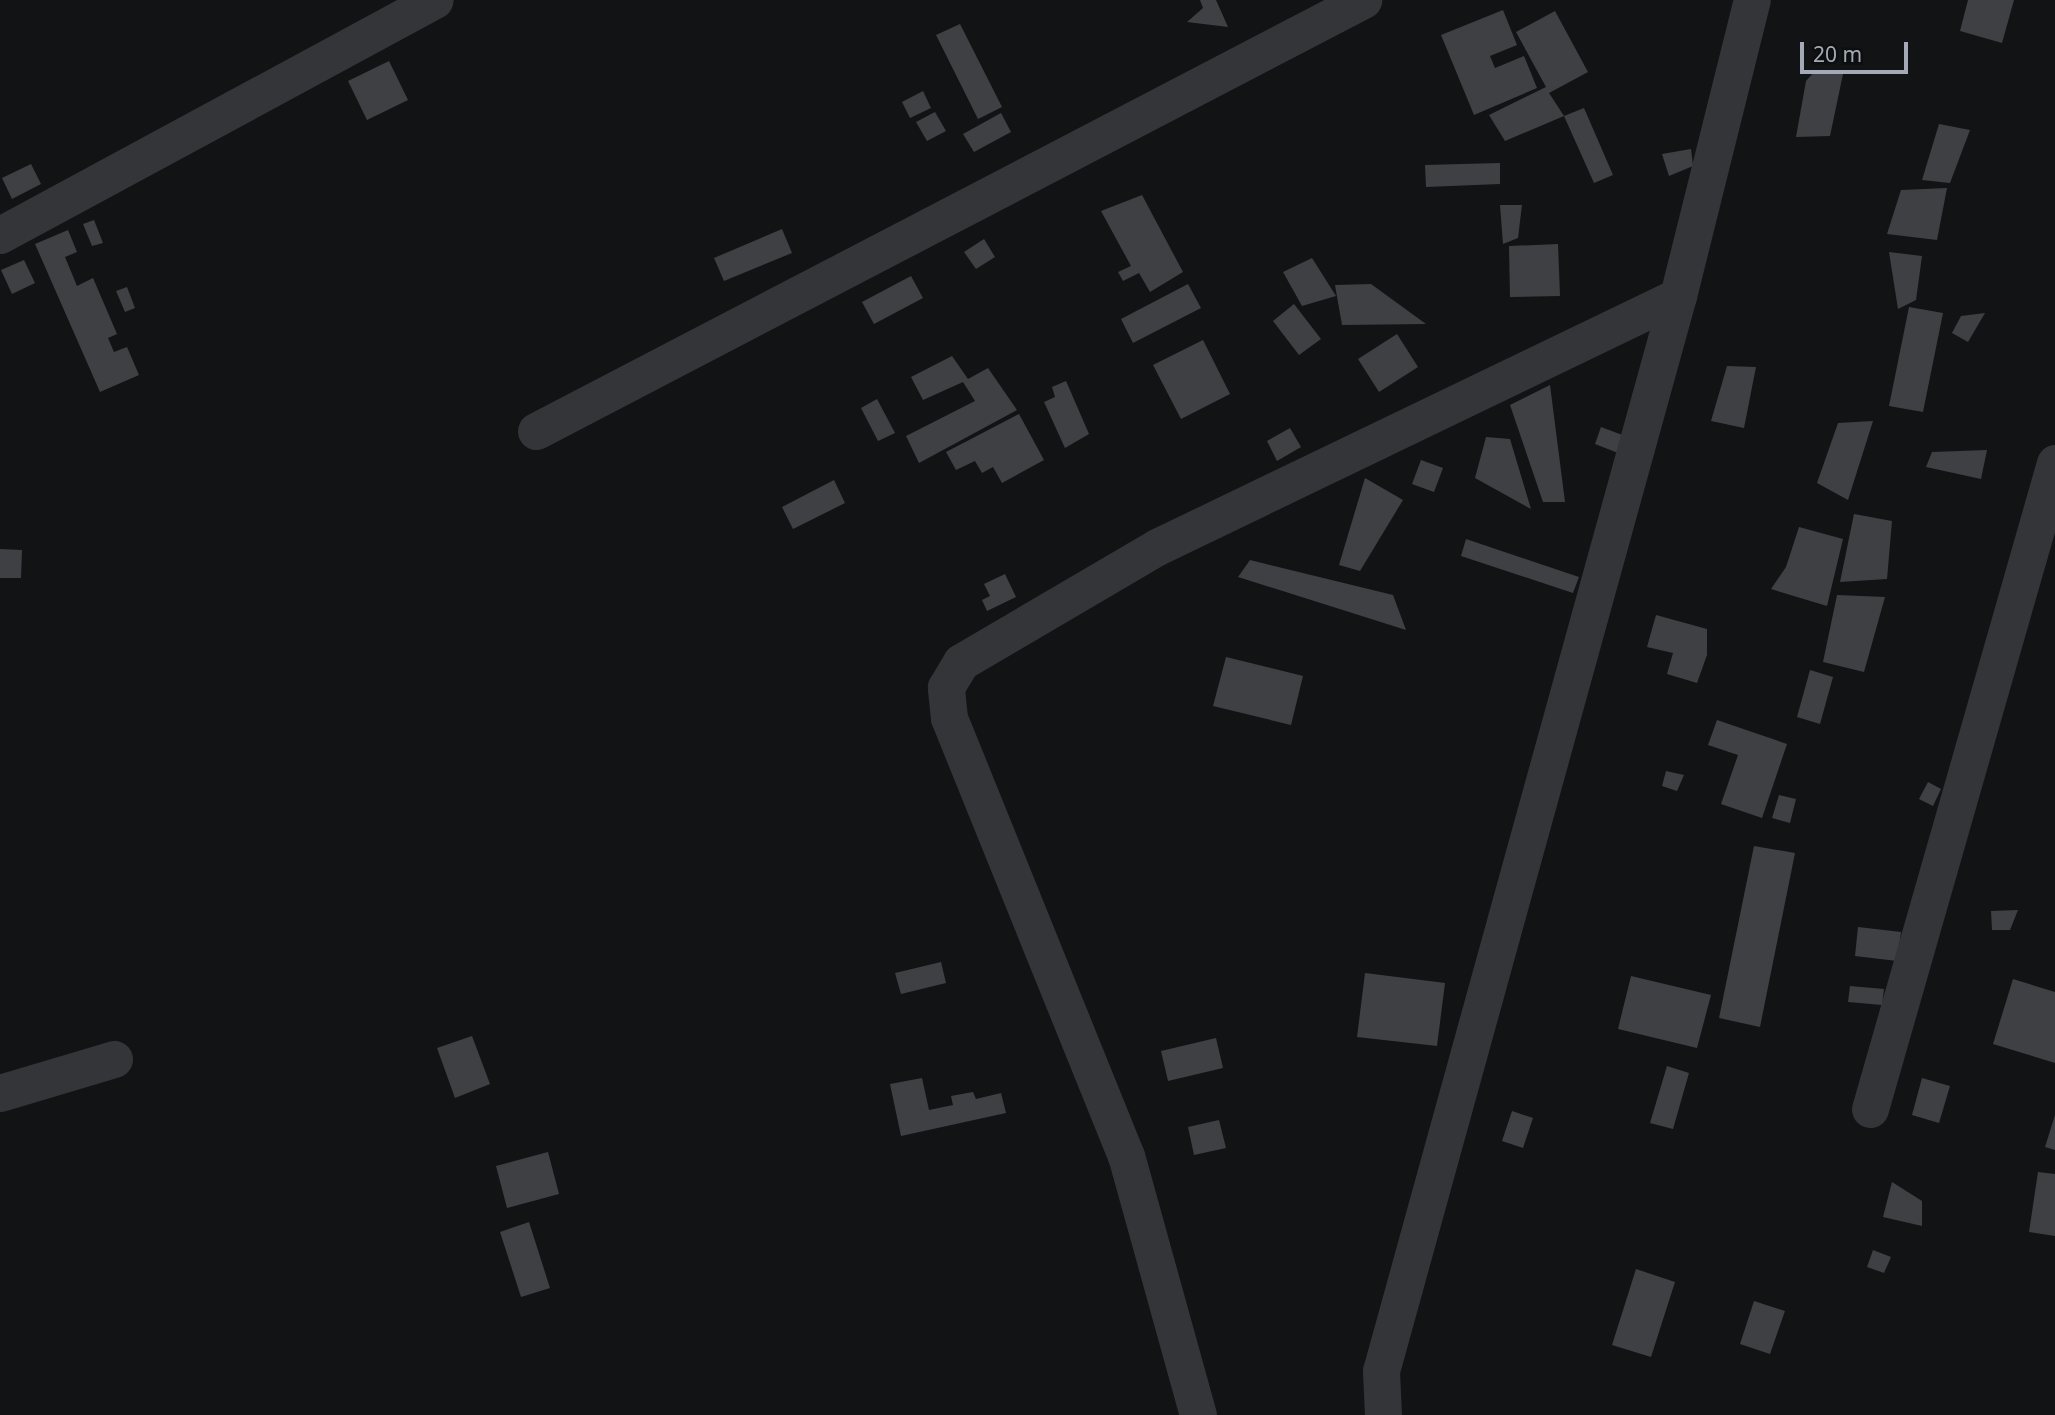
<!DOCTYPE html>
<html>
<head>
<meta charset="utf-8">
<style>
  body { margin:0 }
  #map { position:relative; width:2055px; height:1415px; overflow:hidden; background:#121314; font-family:"Noto Sans",sans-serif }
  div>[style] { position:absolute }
  .building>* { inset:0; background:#3e4044 }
  .minor>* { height:37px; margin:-18.5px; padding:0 18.5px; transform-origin:18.5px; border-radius:18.5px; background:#333539 }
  span { translate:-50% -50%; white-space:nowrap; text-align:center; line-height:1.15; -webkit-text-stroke:5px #0d0e0f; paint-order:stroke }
  .scale { position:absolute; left:1800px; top:42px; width:108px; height:32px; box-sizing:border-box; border:4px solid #a4aab5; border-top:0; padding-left:9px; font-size:21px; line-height:24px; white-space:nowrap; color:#a4aab5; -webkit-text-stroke:5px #0d0e0f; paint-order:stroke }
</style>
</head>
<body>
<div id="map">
  <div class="building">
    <div style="clip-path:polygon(1200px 0,1216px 0,1228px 27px,1187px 22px,1203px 8px)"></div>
    <div style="clip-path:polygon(1968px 0,2014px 0,2002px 43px,1960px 31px)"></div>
    <div style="clip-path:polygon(1503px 10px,1517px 45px,1490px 56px,1495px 68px,1524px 56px,1537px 88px,1474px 115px,1441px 35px)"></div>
    <div style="clip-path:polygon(1555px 11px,1588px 72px,1549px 93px,1564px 116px,1584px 108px,1613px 175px,1594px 183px,1564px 116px,1505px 141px,1489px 115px,1546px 87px,1516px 32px)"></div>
    <div style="clip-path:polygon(960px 24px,1002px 107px,978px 119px,936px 35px)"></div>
    <div style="clip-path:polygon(389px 61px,408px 100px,367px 120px,348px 81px)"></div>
    <div style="clip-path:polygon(1816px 70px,1843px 74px,1830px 136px,1796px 137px,1806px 81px)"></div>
    <div style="clip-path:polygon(923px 91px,931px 108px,910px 118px,902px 102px)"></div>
    <div style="clip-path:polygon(935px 112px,946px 131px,927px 141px,916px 122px)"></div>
    <div style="clip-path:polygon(1001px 113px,1011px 132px,974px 152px,963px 134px)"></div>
    <div style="clip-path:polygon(1939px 124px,1970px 130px,1950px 183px,1922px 180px)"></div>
    <div style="clip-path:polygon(1691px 149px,1693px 166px,1669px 176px,1662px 154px)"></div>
    <div style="clip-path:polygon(1500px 163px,1500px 184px,1426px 187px,1425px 165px)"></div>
    <div style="clip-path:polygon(31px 164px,41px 184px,12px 199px,2px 178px)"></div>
    <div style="clip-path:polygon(1947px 188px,1937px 240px,1887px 234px,1901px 190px)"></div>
    <div style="clip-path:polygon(1142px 195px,1183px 272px,1150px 292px,1139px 273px,1123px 281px,1118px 272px,1131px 266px,1101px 211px)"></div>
    <div style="clip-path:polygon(1500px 205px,1522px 205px,1518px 238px,1503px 244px)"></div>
    <div style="clip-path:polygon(94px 220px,103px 243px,92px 246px,83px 224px)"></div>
    <div style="clip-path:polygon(782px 229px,792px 253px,724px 281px,714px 258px)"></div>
    <div style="clip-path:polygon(68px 230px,77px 252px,65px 257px,77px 286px,93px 278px,117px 334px,108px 338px,114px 352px,127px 347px,139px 375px,100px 392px,35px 244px)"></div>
    <div style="clip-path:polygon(984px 239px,995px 257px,976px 269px,964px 252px)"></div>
    <div style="clip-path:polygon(1558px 244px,1560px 296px,1510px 297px,1509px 246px)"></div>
    <div style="clip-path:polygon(1889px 252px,1922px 256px,1916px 300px,1898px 309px)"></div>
    <div style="clip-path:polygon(1312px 258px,1336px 296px,1302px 306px,1283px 272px)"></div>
    <div style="clip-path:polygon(24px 260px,35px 283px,12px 294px,1px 270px)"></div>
    <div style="clip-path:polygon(911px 276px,923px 298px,874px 324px,862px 302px)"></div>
    <div style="clip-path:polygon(1188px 284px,1201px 308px,1133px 343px,1121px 319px)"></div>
    <div style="clip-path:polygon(1371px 284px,1426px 324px,1342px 325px,1335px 285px)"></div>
    <div style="clip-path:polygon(127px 287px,135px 308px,125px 312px,116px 291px)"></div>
    <div style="clip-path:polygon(1294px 304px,1321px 339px,1299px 355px,1273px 321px)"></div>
    <div style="clip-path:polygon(1909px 307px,1943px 313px,1923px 412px,1889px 406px)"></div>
    <div style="clip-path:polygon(1985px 313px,1968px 342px,1952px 333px,1961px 316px)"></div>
    <div style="clip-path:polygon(1397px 334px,1418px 367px,1379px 392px,1358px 359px)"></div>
    <div style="clip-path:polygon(1203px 340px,1230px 394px,1181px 419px,1153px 365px)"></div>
    <div style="clip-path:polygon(952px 356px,968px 379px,988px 368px,1017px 410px,919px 463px,906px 436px,975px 401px,963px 382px,923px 400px,911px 377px)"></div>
    <div style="clip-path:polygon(1727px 366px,1756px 367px,1744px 428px,1711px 421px)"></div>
    <div style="clip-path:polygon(1066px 381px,1089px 434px,1065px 448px,1044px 402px,1055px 397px,1052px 387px)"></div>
    <div style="clip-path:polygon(1550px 385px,1565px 502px,1543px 502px,1510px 405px)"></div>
    <div style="clip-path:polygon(877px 399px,895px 433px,878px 441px,861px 408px)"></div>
    <div style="clip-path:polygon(1019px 414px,1044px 460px,1002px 483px,993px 467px,982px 473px,975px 461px,956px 470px,946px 452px)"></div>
    <div style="clip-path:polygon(1873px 421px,1848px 500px,1817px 483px,1838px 423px)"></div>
    <div style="clip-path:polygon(1601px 427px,1625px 436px,1618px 453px,1595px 444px)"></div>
    <div style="clip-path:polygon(1290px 428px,1301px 447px,1277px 461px,1267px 441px)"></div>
    <div style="clip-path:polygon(1486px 437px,1510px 439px,1531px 509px,1475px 478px)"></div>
    <div style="clip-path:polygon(1987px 450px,1981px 479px,1926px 467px,1932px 452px)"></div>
    <div style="clip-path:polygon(1421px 460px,1443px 468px,1434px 492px,1412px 484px)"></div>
    <div style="clip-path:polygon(1365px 478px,1403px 500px,1360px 571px,1339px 565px)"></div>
    <div style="clip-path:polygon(834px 480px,845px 503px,793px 529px,782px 507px)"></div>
    <div style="clip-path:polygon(1854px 514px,1892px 521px,1887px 579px,1840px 582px)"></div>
    <div style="clip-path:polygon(1799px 527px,1843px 539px,1827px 606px,1771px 589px,1786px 567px)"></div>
    <div style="clip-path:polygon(1466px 539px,1579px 577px,1573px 593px,1461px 556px)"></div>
    <div style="clip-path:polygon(0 549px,22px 550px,21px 578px,0 578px)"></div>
    <div style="clip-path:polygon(1250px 560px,1393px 595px,1406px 630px,1238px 577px)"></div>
    <div style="clip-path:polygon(1005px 574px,1016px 597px,987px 611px,982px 600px,990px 596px,984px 584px)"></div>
    <div style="clip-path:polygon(1837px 595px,1885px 597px,1864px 672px,1823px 662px)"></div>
    <div style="clip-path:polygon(1656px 615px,1707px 629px,1707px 655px,1697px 683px,1667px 674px,1673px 653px,1647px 647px)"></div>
    <div style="clip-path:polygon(1226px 657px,1303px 676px,1291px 725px,1213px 706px)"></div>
    <div style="clip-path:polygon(1810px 670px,1833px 677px,1820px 724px,1797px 717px)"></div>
    <div style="clip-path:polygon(1717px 720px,1787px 744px,1762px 818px,1721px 804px,1738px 755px,1708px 745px)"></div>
    <div style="clip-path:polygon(1666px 771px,1684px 775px,1677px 791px,1662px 786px)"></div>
    <div style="clip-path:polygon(1928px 782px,1941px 789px,1933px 806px,1919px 799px)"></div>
    <div style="clip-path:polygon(1779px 795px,1796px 799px,1790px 823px,1772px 818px)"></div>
    <div style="clip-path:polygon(1754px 846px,1795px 853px,1760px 1027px,1719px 1018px)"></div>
    <div style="clip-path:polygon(2018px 910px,2010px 930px,1992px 930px,1991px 911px)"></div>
    <div style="clip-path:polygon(1858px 927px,1901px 932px,1897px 961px,1855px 956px)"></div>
    <div style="clip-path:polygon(941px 962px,946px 983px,901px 994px,895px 973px)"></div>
    <div style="clip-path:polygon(1365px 973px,1445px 983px,1437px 1046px,1357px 1037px)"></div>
    <div style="clip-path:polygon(1631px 976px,1711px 995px,1697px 1048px,1618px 1029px)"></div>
    <div style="clip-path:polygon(2013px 979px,2055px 992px,2055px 1063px,1993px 1044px)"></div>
    <div style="clip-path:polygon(1850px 986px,1884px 989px,1882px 1005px,1848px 1002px)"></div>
    <div style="clip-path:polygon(472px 1036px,490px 1084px,455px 1098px,437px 1048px)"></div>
    <div style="clip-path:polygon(1216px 1038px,1223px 1068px,1168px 1081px,1161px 1051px)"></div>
    <div style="clip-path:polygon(1667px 1066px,1689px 1073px,1673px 1129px,1650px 1123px)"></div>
    <div style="clip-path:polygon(922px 1078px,929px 1110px,953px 1105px,951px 1096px,973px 1092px,976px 1099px,1001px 1093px,1006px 1113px,901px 1136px,890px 1084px)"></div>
    <div style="clip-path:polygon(1922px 1078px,1950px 1086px,1939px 1123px,1912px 1115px)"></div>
    <div style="clip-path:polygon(1512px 1111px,1533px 1118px,1523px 1148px,1502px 1141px)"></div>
    <div style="clip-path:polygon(2055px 1115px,2055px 1150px,2045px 1147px)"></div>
    <div style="clip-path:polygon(1219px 1120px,1226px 1148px,1194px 1155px,1188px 1127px)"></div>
    <div style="clip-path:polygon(548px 1152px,559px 1194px,507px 1208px,496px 1166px)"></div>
    <div style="clip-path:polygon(2038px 1172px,2055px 1174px,2055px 1236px,2029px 1232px)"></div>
    <div style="clip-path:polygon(1892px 1182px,1922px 1201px,1922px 1226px,1883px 1217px)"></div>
    <div style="clip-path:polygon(529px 1222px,550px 1288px,521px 1297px,500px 1232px)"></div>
    <div style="clip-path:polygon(1873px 1250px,1891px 1257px,1884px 1273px,1867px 1267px)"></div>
    <div style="clip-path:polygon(1636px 1269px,1675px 1282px,1651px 1357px,1612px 1345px)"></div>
    <div style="clip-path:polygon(1754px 1301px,1785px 1311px,1770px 1354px,1740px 1344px)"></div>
  </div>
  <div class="minor">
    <div style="left:0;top:235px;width:494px;rotate:-28.4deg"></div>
    <div style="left:536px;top:431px;width:933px;rotate:-27.53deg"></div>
    <div style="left:0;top:1093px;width:119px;rotate:-16.6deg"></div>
    <div style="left:1870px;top:1109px;width:672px;rotate:-74.02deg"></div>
    <div style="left:1198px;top:1415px;width:269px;rotate:-105.5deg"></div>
    <div style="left:1126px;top:1156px;width:472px;rotate:-112deg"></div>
    <div style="left:949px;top:718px;width:31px;rotate:-96deg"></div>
    <div style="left:946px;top:687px;width:29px;rotate:-59deg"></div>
    <div style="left:961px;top:662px;width:227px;rotate:-30.4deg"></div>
    <div style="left:1157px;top:547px;width:578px;rotate:-25.72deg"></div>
    <div style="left:1383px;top:1415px;width:44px;rotate:-92.6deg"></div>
    <div style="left:1381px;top:1371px;width:1115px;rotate:-74.56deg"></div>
    <div style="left:1678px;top:296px;width:305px;rotate:-76deg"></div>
  </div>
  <div class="scale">20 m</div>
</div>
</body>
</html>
